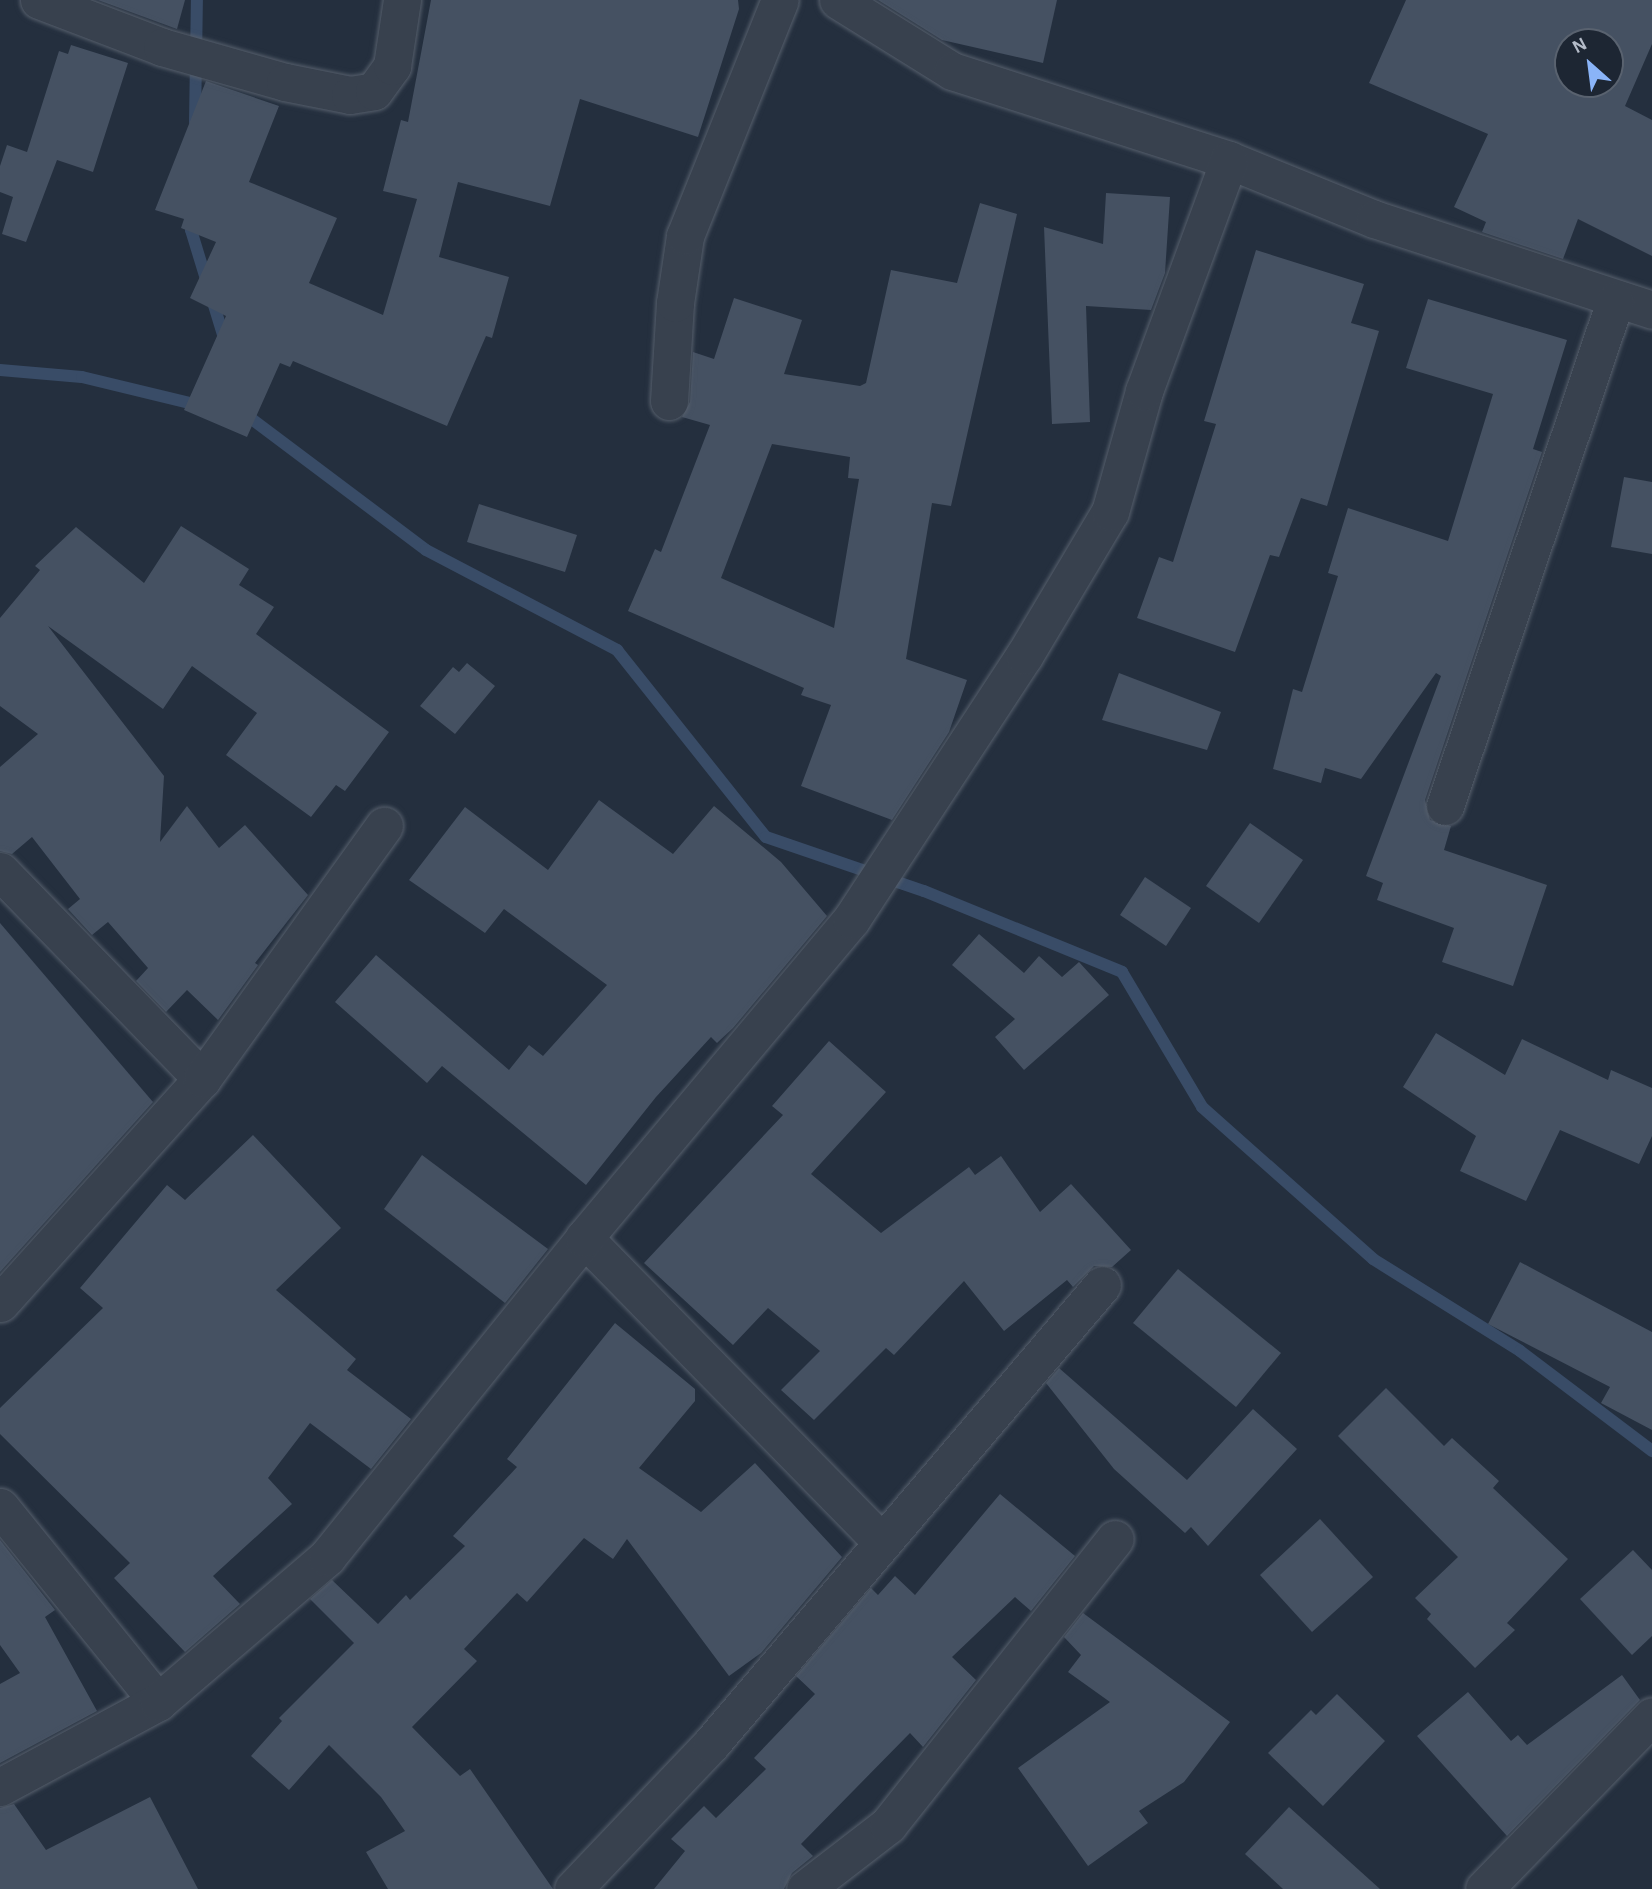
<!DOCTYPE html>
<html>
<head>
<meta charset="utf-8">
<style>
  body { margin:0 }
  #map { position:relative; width:1652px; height:1889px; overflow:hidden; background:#242f3e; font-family:"Alegreya Sans",sans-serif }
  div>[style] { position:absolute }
  .stream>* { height:12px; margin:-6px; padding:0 6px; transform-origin:6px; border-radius:6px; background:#394c67 }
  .building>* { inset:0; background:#455162 }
  .roads { filter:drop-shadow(0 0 2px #565f6c) drop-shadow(0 0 2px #565f6c) }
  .street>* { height:37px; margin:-18.5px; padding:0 18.5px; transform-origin:18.5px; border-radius:18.5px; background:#38414e }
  span { translate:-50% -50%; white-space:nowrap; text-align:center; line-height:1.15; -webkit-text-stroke:5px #1d2633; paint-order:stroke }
  .north { position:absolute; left:1554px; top:28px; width:70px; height:70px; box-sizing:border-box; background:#1d2633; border:2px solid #59626f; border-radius:50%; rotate:332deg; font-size:19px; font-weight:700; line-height:28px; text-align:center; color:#b4bcc9 }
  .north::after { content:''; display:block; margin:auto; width:24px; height:32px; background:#8ab4f8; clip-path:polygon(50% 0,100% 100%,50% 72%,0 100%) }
</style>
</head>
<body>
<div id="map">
  <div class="stream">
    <div style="left:195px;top:122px;width:122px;rotate:-89.1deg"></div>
    <div style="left:191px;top:217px;width:13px;rotate:90deg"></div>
    <div style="left:191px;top:230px;width:116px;rotate:73deg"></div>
    <div style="left:0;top:370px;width:82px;rotate:4.9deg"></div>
    <div style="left:82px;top:377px;width:123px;rotate:13.6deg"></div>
    <div style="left:247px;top:408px;width:9px;rotate:77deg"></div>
    <div style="left:249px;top:417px;width:221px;rotate:36.9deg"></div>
    <div style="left:426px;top:550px;width:216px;rotate:27.6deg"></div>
    <div style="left:617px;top:650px;width:239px;rotate:51.5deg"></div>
    <div style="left:766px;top:837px;width:167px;rotate:18.9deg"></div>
    <div style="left:924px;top:891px;width:214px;rotate:22.2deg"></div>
    <div style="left:1122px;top:972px;width:157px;rotate:59.3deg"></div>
    <div style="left:1202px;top:1107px;width:229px;rotate:41.6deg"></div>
    <div style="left:1373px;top:1259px;width:173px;rotate:32deg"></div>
    <div style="left:1520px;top:1351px;width:166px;rotate:37.1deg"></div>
  </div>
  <div class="building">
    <div style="clip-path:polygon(98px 0,185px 0,177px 29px)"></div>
    <div style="clip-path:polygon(431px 0,738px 0,739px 9px,698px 137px,580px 99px,550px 206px,458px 182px,439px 257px,509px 277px,492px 338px,486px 336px,447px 426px,293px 361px,290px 367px,280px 363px,247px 437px,184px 410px,226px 316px,190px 298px,216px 242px,181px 228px,184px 219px,155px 210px,206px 81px,279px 106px,249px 182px,337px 218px,309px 283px,383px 315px,417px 199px,383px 191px,401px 120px,408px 122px)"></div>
    <div style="clip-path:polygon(878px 0,1057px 0,1043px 63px,942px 40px)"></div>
    <div style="clip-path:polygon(evenodd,1406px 0,1652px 0,1652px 44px,1625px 106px,1652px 120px,1652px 256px,1578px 219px,1563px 259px,1482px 232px,1486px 222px,1454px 207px,1488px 134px,1369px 83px,1406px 0,1568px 42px,1610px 42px,1610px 84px,1568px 84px,1568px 42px)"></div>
    <div style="clip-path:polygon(71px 45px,128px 63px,93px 172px,57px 160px,26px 242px,2px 234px,13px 197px,0 192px,0 166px,7px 145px,27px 152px,59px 51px,68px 54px)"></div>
    <div style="clip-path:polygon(1106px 193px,1170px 197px,1165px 273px,1151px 310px,1086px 306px,1090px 422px,1052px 424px,1044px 227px,1103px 244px)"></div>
    <div style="clip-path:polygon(evenodd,980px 203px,1017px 214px,951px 506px,932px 503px,906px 659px,967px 680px,949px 732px,892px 820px,801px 786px,831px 705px,801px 695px,804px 688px,628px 611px,655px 549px,661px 552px,710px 425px,682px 417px,690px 402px,693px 352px,714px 359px,734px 298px,802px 320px,784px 374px,860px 386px,866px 383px,891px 270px,957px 283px,980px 203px,772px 444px,850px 457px,848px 478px,859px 479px,834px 628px,721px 578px,772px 444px)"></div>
    <div style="clip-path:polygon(1256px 250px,1364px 284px,1351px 323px,1379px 331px,1327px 506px,1301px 498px,1279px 557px,1270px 555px,1235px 652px,1137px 618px,1159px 557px,1173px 562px,1216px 424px,1204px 421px)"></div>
    <div style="clip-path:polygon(1428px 299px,1567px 340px,1533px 449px,1542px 452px,1425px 800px,1430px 820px,1451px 826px,1444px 850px,1547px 885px,1513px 986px,1442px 962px,1454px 928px,1377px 900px,1383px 883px,1366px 876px,1441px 676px,1436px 673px,1361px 779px,1325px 768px,1321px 783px,1273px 769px,1293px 689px,1302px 692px,1338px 576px,1328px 573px,1348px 508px,1448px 541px,1493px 394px,1406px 368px)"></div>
    <div style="clip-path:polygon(1624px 477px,1652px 482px,1652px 554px,1611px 547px)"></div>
    <div style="clip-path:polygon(479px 504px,577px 535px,565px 572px,467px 542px)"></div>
    <div style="clip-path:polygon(181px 526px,249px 569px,239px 585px,274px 607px,256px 634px,389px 732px,345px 791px,336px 785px,311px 817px,226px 755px,257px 713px,192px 666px,163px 709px,48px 626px,164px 776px,160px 842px,187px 806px,219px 848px,245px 825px,308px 895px,255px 963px,258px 965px,218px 1020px,187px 990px,166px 1012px,136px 981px,148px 968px,108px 922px,92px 935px,68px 909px,80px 899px,32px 837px,12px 854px,0 851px,0 767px,38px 734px,0 706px,0 618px,40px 570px,35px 566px,76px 527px,144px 583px)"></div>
    <div style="clip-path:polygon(467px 663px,495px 686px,455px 734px,420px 706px,453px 667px,459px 672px)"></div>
    <div style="clip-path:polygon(1119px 673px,1221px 712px,1207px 750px,1102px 720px)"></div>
    <div style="clip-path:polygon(599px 800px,673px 854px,714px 806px,781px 862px,827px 916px,733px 1028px,717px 1043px,711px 1037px,656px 1097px,586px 1185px,442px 1066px,427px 1083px,335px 1002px,376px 955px,509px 1070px,529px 1045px,543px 1056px,607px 985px,504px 909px,485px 933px,409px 880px,465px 807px,548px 870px)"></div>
    <div style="clip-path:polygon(1250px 823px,1303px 860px,1259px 923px,1206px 886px)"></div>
    <div style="clip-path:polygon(1145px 877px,1191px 908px,1166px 946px,1120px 915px)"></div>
    <div style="clip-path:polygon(0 923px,153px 1102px,0 1272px)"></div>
    <div style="clip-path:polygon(979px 934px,1024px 973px,1039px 956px,1062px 977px,1079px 962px,1109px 995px,1024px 1070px,995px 1037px,1015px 1019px,952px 965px)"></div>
    <div style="clip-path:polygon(1436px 1033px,1505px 1075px,1522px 1039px,1608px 1080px,1611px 1070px,1652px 1088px,1652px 1136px,1639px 1164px,1560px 1130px,1526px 1201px,1460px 1171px,1476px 1136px,1403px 1087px)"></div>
    <div style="clip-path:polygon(829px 1041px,886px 1092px,811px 1174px,881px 1233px,969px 1167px,975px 1175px,1001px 1156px,1040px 1212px,1071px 1184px,1131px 1250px,1112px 1267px,1094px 1266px,1073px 1287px,1067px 1280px,1004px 1331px,964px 1281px,894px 1355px,886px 1348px,814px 1420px,781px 1390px,820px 1351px,768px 1308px,733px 1345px,644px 1263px,783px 1115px,772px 1106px)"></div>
    <div style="clip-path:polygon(253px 1135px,341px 1228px,276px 1290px,356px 1359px,347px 1370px,411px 1419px,371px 1469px,310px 1423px,268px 1478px,292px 1504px,213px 1576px,240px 1604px,185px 1652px,114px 1578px,130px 1563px,0 1434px,0 1408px,103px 1308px,80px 1288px,167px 1185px,185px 1200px)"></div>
    <div style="clip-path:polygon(422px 1155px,548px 1249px,505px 1303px,384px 1209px)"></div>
    <div style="clip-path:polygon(1520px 1262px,1652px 1332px,1652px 1430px,1601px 1403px,1610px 1387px,1488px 1324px)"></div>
    <div style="clip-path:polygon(1178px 1269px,1281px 1353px,1236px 1407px,1133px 1323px)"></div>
    <div style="clip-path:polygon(615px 1323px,695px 1389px,695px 1401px,639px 1468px,701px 1512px,755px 1463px,842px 1557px,761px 1653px,729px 1676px,627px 1539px,613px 1559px,584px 1538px,527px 1602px,517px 1593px,464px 1649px,477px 1661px,412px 1727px,460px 1776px,470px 1769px,553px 1889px,388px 1889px,366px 1852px,405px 1831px,381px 1797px,329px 1745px,289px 1790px,251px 1756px,282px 1721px,279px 1718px,354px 1643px,310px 1599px,332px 1580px,378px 1624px,406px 1595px,410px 1600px,465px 1546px,453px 1536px,517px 1467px,507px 1459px)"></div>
    <div style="clip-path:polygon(1059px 1368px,1187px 1480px,1253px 1409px,1297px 1449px,1208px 1546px,1191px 1527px,1185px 1533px,1114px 1469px,1046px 1383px)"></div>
    <div style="clip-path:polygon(1386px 1388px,1444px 1446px,1452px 1438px,1499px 1481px,1493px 1488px,1568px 1559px,1507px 1623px,1515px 1630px,1475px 1668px,1427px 1619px,1431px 1614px,1415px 1598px,1458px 1557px,1338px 1436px)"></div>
    <div style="clip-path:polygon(1000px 1494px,1075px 1556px,1031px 1611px,1015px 1597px,952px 1657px,976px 1680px,923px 1747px,910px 1733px,801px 1844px,813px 1856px,792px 1873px,784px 1889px,654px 1889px,685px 1851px,671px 1839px,704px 1806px,716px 1818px,766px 1769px,754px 1758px,815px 1694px,796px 1676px,871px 1588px,878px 1595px,895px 1576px,915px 1595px)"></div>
    <div style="clip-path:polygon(1320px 1519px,1373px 1577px,1312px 1632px,1260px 1575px)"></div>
    <div style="clip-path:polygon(0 1540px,55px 1610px,45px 1617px,97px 1711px,0 1763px,0 1684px,20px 1673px,0 1645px)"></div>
    <div style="clip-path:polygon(1633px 1550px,1652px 1570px,1652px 1636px,1632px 1655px,1580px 1599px)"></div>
    <div style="clip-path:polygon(1083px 1613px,1230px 1722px,1184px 1782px,1139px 1811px,1148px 1823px,1088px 1866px,1018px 1768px,1110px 1702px,1068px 1672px,1081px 1655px,1064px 1637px)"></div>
    <div style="clip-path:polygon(1622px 1675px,1640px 1700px,1507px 1836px,1417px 1736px,1468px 1692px,1511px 1741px,1518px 1735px,1527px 1745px)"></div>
    <div style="clip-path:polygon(1337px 1694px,1385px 1741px,1323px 1806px,1268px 1753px,1311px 1710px,1316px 1715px)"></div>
    <div style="clip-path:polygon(150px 1797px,198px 1889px,0 1889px,0 1808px,14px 1804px,46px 1850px)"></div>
    <div style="clip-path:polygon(1289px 1807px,1380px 1889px,1283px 1889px,1245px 1854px)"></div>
  </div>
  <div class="roads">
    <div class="street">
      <div style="left:39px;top:0;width:132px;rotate:20.9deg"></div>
      <div style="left:162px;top:47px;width:128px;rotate:15.9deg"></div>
      <div style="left:285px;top:82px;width:66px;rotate:11.3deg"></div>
      <div style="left:350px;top:95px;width:24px;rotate:-9deg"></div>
      <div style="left:374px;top:91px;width:31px;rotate:-54deg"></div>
      <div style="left:392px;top:66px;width:67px;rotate:-81.4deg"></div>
      <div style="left:838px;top:0;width:134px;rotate:31.9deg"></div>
      <div style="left:952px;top:71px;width:291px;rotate:17.8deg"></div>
      <div style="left:1229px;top:160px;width:157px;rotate:22.1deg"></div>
      <div style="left:1374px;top:219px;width:293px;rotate:18.1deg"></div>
      <div style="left:669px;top:401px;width:98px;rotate:-86.5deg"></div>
      <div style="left:675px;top:303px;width:68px;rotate:-81.5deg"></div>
      <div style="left:685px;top:236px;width:254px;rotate:-68.1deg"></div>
      <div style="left:1445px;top:806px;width:533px;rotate:-71.4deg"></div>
      <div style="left:0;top:871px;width:290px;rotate:45.8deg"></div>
      <div style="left:584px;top:1238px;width:426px;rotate:45.6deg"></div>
      <div style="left:0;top:1303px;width:302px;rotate:-48deg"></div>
      <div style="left:202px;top:1079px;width:312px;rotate:-54.3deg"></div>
      <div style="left:0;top:1507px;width:251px;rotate:51deg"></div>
      <div style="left:0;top:1787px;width:179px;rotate:-28.3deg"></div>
      <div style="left:158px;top:1702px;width:223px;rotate:-40.6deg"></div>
      <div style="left:327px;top:1557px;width:410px;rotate:-51.1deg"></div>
      <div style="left:584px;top:1238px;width:415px;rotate:-50deg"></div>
      <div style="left:851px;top:920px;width:316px;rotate:-56.8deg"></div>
      <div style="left:1024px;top:656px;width:168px;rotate:-59.2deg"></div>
      <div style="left:1110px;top:512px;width:126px;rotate:-74.3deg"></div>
      <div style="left:1144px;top:391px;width:246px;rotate:-69.8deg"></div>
      <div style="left:573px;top:1889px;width:200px;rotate:-46.4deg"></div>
      <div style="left:711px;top:1744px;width:603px;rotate:-49.57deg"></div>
      <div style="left:805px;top:1889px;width:105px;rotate:-37.6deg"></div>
      <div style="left:888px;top:1825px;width:365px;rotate:-51.6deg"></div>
      <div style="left:1484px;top:1889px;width:241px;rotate:-45.8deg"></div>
    </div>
  </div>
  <div class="north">N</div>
</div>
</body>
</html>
